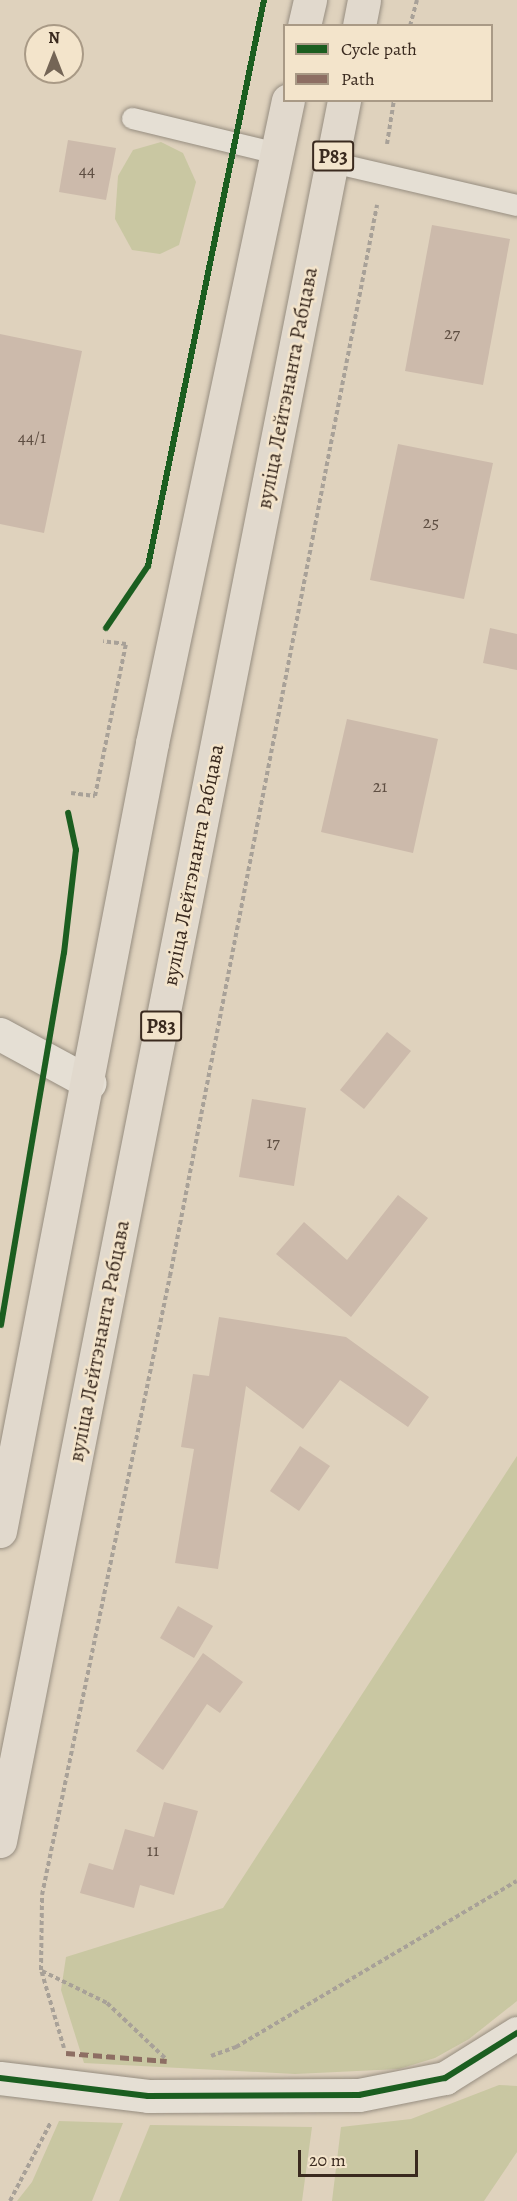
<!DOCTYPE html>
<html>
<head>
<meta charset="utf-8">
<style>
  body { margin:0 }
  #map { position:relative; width:517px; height:2201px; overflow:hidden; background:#dfd2bd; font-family:Alegreya,serif }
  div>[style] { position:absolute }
  .green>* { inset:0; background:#c9c7a2 }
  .building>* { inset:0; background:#ccbaab }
  .path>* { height:4px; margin-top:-2px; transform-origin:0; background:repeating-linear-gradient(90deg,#a8a198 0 4.5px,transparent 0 7.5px) }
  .roads { filter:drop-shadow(0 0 2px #968d80) drop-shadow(0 0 2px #968d80) }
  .lane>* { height:21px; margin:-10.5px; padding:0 10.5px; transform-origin:10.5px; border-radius:10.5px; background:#e5dfd4 }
  .street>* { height:33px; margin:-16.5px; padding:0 16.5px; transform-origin:16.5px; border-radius:16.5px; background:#e5dfd4 }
  .highway>* { height:33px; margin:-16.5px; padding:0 16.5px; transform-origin:16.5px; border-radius:16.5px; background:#e1d9cd }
  .quiet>* { height:4.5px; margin-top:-2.25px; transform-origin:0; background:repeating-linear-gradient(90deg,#8d6e63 0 9px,transparent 0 13.5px) }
  .cycleway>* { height:6px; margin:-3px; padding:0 3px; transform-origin:3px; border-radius:3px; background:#1b5e20 }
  span { translate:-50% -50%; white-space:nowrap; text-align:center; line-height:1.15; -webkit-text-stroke:5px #f3e4cb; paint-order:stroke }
  .number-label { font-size:18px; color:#5e4e42 }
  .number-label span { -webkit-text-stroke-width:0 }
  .shield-label span { padding:2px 4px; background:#f3e4cb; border:2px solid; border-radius:4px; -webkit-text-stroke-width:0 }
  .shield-label { font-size:20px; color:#3a2a1f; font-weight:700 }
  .street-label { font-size:21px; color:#3a2a1f }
  .legend { position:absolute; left:283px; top:24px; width:210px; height:78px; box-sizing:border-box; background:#f3e4cb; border:2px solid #a99a86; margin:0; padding:8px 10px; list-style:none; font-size:18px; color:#3a2a1f }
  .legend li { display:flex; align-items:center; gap:12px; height:30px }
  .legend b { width:30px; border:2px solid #a99a86 }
  .north { position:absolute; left:24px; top:24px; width:60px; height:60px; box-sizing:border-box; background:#f3e4cb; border:2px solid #a99a86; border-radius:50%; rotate:0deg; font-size:16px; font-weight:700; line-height:24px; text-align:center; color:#3a2a1f }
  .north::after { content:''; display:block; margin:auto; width:21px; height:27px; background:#746556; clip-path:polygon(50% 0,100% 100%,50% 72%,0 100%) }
  .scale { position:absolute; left:298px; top:2150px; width:120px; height:27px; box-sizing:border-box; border:3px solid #3a2a1f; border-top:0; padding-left:8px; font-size:18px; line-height:21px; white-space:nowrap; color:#3a2a1f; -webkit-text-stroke:4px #f3e4cb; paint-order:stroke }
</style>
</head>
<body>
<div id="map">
  <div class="green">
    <div style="clip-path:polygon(161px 142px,183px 153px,196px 182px,179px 245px,160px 254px,132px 250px,115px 219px,118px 176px,133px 150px)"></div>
    <div style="clip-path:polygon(517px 1456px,517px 2001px,469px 2039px,435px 2058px,399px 2069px,295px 2074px,84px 2063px,61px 1990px,66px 1957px,223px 1908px)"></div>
    <div style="clip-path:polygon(499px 2085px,517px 2086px,517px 2152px,484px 2201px,332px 2201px,341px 2127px,411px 2119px)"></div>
    <div style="clip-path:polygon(59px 2121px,123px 2123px,92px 2201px,17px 2201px,32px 2182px)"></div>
    <div style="clip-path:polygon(150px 2125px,312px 2127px,302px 2201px,119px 2201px)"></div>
  </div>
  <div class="building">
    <div style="clip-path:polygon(68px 140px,116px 148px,106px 200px,59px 192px)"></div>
    <div style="clip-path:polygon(432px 225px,510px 239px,483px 385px,405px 371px)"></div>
    <div style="clip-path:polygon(0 334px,82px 351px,44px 533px,0 524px)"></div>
    <div style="clip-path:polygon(398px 444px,493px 463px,464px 599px,370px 580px)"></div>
    <div style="clip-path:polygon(490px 628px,517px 634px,517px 670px,483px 663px)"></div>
    <div style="clip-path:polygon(347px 719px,438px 739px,413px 853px,321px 832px)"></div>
    <div style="clip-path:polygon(387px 1032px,411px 1051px,364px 1109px,340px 1090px)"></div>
    <div style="clip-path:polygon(252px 1099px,306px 1108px,294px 1186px,239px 1177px)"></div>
    <div style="clip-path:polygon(398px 1195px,428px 1218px,351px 1317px,276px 1254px,304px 1222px,347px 1260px)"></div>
    <div style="clip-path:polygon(219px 1317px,346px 1337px,429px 1397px,408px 1427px,340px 1380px,303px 1429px,246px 1386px,218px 1569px,175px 1563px,194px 1449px,181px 1447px,193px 1374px,209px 1376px)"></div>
    <div style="clip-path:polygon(300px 1446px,330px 1466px,299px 1511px,270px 1491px)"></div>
    <div style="clip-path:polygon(178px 1606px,213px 1626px,194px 1658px,160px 1638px)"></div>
    <div style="clip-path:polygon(203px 1653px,243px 1682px,220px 1713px,207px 1704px,163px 1770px,136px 1751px)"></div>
    <div style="clip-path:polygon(164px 1802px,198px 1811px,174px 1895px,140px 1885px,134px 1908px,80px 1893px,89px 1863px,113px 1870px,125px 1829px,154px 1837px)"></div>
  </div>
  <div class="path">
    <div style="left:410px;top:26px;width:27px;rotate:-75deg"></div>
    <div style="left:387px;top:144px;width:45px;rotate:-81deg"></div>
    <div style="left:71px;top:793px;width:24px;rotate:7deg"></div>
    <div style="left:95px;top:796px;width:155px;rotate:-78.5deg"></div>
    <div style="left:126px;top:644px;width:23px;rotate:-173deg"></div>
    <div style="left:42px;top:1971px;width:72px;rotate:26.2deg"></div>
    <div style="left:107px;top:2003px;width:81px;rotate:43.5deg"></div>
    <div style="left:64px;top:2048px;width:81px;rotate:-106.4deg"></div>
    <div style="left:41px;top:1970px;width:75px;rotate:-89.2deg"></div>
    <div style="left:42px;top:1895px;width:632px;rotate:-78.32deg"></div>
    <div style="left:170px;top:1276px;width:1091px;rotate:-79.06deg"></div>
    <div style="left:211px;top:2056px;width:27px;rotate:-20deg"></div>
    <div style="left:236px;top:2047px;width:326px;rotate:-30.6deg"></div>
    <div style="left:10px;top:2201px;width:89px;rotate:-62.6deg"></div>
  </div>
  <div class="roads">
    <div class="lane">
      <div style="left:132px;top:118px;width:149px;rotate:13.6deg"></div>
      <div style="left:332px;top:162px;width:190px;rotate:13.1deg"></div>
    </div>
    <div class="street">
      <div style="left:0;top:1034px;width:102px;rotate:28.6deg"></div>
      <div style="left:0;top:2078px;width:149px;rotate:6.9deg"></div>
      <div style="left:148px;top:2096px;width:211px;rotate:-0.3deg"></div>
      <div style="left:359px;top:2095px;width:88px;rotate:-11.2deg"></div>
      <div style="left:445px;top:2078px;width:85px;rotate:-32deg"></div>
    </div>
    <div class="highway">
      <div style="left:304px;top:26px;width:27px;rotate:-77deg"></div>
      <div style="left:359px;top:26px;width:26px;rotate:-79deg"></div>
      <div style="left:0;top:1531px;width:803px;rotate:-79.08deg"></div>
      <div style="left:152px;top:743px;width:657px;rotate:-78.06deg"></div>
      <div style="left:0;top:1841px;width:1775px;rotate:-78.82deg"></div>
    </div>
  </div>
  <div class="quiet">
    <div style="left:66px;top:2053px;width:101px;rotate:4.5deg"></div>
  </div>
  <div class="cycleway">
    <div style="left:106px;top:628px;width:75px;rotate:-55.9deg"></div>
    <div style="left:148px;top:566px;width:578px;rotate:-78.42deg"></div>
    <div style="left:1px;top:1325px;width:377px;rotate:-80.4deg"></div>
    <div style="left:64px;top:953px;width:104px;rotate:-83.4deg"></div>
    <div style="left:76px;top:850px;width:38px;rotate:-102deg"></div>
    <div style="left:0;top:2078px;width:149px;rotate:6.9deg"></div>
    <div style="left:148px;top:2096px;width:211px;rotate:-0.3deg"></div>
    <div style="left:359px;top:2095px;width:88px;rotate:-11.2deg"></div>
    <div style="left:445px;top:2078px;width:85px;rotate:-32deg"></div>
  </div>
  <div class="number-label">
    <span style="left:87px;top:170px">44</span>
    <span style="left:452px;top:333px">27</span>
    <span style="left:32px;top:437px">44/1</span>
    <span style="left:431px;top:522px">25</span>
    <span style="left:380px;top:786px">21</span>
    <span style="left:273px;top:1142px">17</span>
    <span style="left:153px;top:1850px">11</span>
  </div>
  <div class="shield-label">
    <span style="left:333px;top:156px">Р83</span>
    <span style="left:161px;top:1026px">Р83</span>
  </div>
  <div class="street-label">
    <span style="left:287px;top:388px;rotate:-79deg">вуліца Лейтэнанта Рабцава</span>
    <span style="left:193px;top:865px;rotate:-79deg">вуліца Лейтэнанта Рабцава</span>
    <span style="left:99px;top:1341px;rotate:-79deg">вуліца Лейтэнанта Рабцава</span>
  </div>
  <ul class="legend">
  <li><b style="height:8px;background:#1b5e20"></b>Cycle path</li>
  <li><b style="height:8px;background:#8d6e63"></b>Path</li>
  </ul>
  <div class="north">N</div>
  <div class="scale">20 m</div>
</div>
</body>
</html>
